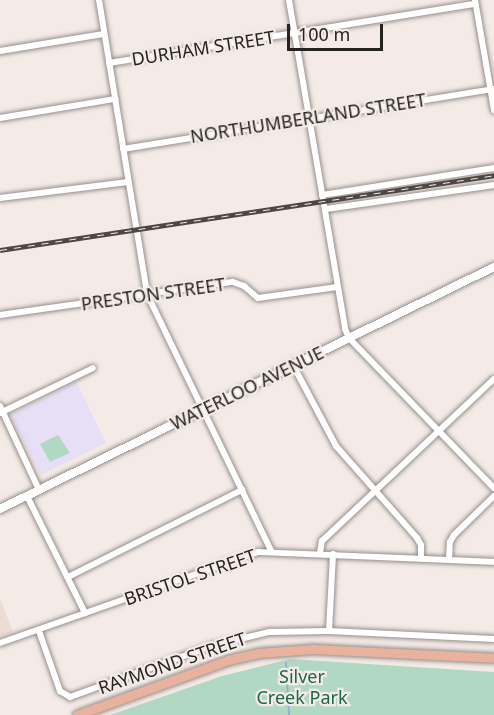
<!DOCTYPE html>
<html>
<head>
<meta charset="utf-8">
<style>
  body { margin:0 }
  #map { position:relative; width:494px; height:715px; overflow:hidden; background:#f4ebe7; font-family:"Noto Sans",sans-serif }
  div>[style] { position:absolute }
  .built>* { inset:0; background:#eddcd4 }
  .education>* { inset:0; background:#e6dff5 }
  .green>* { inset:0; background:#b1d8c3 }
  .stream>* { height:2px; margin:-1px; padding:0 1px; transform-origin:1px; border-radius:1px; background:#98add1 }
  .roads { filter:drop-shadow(0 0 2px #978f8b) drop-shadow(0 0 2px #978f8b) }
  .minor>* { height:6px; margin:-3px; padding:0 3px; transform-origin:3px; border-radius:3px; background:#fff }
  .tertiary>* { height:8px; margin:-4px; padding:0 4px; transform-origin:4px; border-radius:4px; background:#fff }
  .primary>* { height:9px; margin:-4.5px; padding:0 4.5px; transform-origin:4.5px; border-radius:4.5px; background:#e8b29e }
  .rail>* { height:4.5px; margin-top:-2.25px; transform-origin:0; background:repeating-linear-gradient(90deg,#f4ebe7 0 7px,#4d4846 0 14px); box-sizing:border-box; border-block:2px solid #4d4846 }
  span { translate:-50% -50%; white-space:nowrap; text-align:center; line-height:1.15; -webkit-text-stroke:4.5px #f4ebe7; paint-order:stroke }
  .street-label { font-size:18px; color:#252220 }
  .park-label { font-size:18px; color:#1d6749 }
  .scale { position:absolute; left:287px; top:24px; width:96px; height:27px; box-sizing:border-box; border:3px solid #252220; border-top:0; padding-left:8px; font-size:18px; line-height:21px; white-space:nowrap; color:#252220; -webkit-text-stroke:4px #f4ebe7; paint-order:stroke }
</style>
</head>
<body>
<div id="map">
  <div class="built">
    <div style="clip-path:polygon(0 598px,13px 632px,0 637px)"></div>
  </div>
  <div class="education">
    <div style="clip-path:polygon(76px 381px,106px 443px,41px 475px,10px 415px)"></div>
  </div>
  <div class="green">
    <div style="clip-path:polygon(58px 435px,70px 453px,50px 462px,40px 444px)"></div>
    <div style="clip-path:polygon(290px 659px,494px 672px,494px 715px,110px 715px,222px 676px)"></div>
  </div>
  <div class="stream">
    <div style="left:286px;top:663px;width:52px;rotate:86.7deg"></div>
  </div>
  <div class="roads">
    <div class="minor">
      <div style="left:99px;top:0;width:298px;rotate:80.7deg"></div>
      <div style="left:147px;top:294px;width:285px;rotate:64.2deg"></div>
      <div style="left:289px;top:0;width:334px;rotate:80.3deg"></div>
      <div style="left:345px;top:329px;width:10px;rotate:66deg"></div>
      <div style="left:349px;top:338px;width:209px;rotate:46deg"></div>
      <div style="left:475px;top:0;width:112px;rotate:80.2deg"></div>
      <div style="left:0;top:51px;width:105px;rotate:-9.3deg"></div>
      <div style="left:109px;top:63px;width:371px;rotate:-9.2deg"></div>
      <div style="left:0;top:118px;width:117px;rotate:-9.4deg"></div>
      <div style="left:123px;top:149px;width:376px;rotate:-9.2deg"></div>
      <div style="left:322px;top:195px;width:174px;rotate:-8.9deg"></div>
      <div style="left:0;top:198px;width:129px;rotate:-7.1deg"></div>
      <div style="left:326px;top:209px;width:170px;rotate:-8.1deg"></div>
      <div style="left:0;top:315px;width:235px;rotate:-8.1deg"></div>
      <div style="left:233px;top:282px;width:12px;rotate:20deg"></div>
      <div style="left:244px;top:286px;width:18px;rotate:41deg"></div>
      <div style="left:258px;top:298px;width:80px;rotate:-7.9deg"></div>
      <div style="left:293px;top:365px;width:92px;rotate:62deg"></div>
      <div style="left:336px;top:446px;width:123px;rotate:48.6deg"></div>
      <div style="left:417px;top:538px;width:8px;rotate:60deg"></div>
      <div style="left:421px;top:545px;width:13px;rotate:90deg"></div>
      <div style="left:0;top:406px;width:93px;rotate:65.1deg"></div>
      <div style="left:0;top:413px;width:103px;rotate:-25.8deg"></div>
      <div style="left:27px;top:496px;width:131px;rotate:63.6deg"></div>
      <div style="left:320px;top:553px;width:12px;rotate:-81deg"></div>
      <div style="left:322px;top:541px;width:236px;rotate:-43.3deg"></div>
      <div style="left:449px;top:559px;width:17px;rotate:-87deg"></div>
      <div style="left:450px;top:542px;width:8px;rotate:-60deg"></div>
      <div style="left:454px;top:535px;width:56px;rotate:-44.3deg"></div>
      <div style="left:68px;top:577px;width:195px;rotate:-26.6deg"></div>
      <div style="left:39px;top:631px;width:64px;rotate:70.7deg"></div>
      <div style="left:60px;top:691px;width:12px;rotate:31deg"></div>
      <div style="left:70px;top:697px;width:151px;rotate:-19.8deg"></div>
      <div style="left:212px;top:646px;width:59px;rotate:-13.8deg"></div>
      <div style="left:269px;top:632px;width:60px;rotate:-1deg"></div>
      <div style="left:329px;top:631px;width:165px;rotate:2.8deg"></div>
      <div style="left:329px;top:631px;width:77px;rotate:-87deg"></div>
      <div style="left:0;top:643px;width:274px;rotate:-19.4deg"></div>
      <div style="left:258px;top:552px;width:236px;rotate:2.4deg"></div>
    </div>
    <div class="tertiary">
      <div style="left:0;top:509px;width:550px;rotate:-26.1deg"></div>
    </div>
    <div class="primary">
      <div style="left:77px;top:715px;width:161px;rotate:-20deg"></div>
      <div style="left:228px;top:660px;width:31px;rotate:-13deg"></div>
      <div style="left:258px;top:653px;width:55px;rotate:-4.2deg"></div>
      <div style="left:313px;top:649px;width:181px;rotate:2.8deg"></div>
    </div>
  </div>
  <div class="rail">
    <div style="left:0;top:250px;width:500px;rotate:-8.6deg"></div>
  </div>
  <div class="street-label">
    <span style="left:203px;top:48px;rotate:-9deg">DURHAM STREET</span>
    <span style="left:308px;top:118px;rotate:-9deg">NORTHUMBERLAND STREET</span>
    <span style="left:153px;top:294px;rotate:-8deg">PRESTON STREET</span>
    <span style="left:247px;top:388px;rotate:-26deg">WATERLOO AVENUE</span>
    <span style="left:190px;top:577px;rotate:-19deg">BRISTOL STREET</span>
    <span style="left:172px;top:663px;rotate:-19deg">RAYMOND STREET</span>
  </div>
  <div class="park-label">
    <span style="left:302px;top:687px">Silver<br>Creek Park</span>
  </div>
  <div class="scale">100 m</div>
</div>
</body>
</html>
